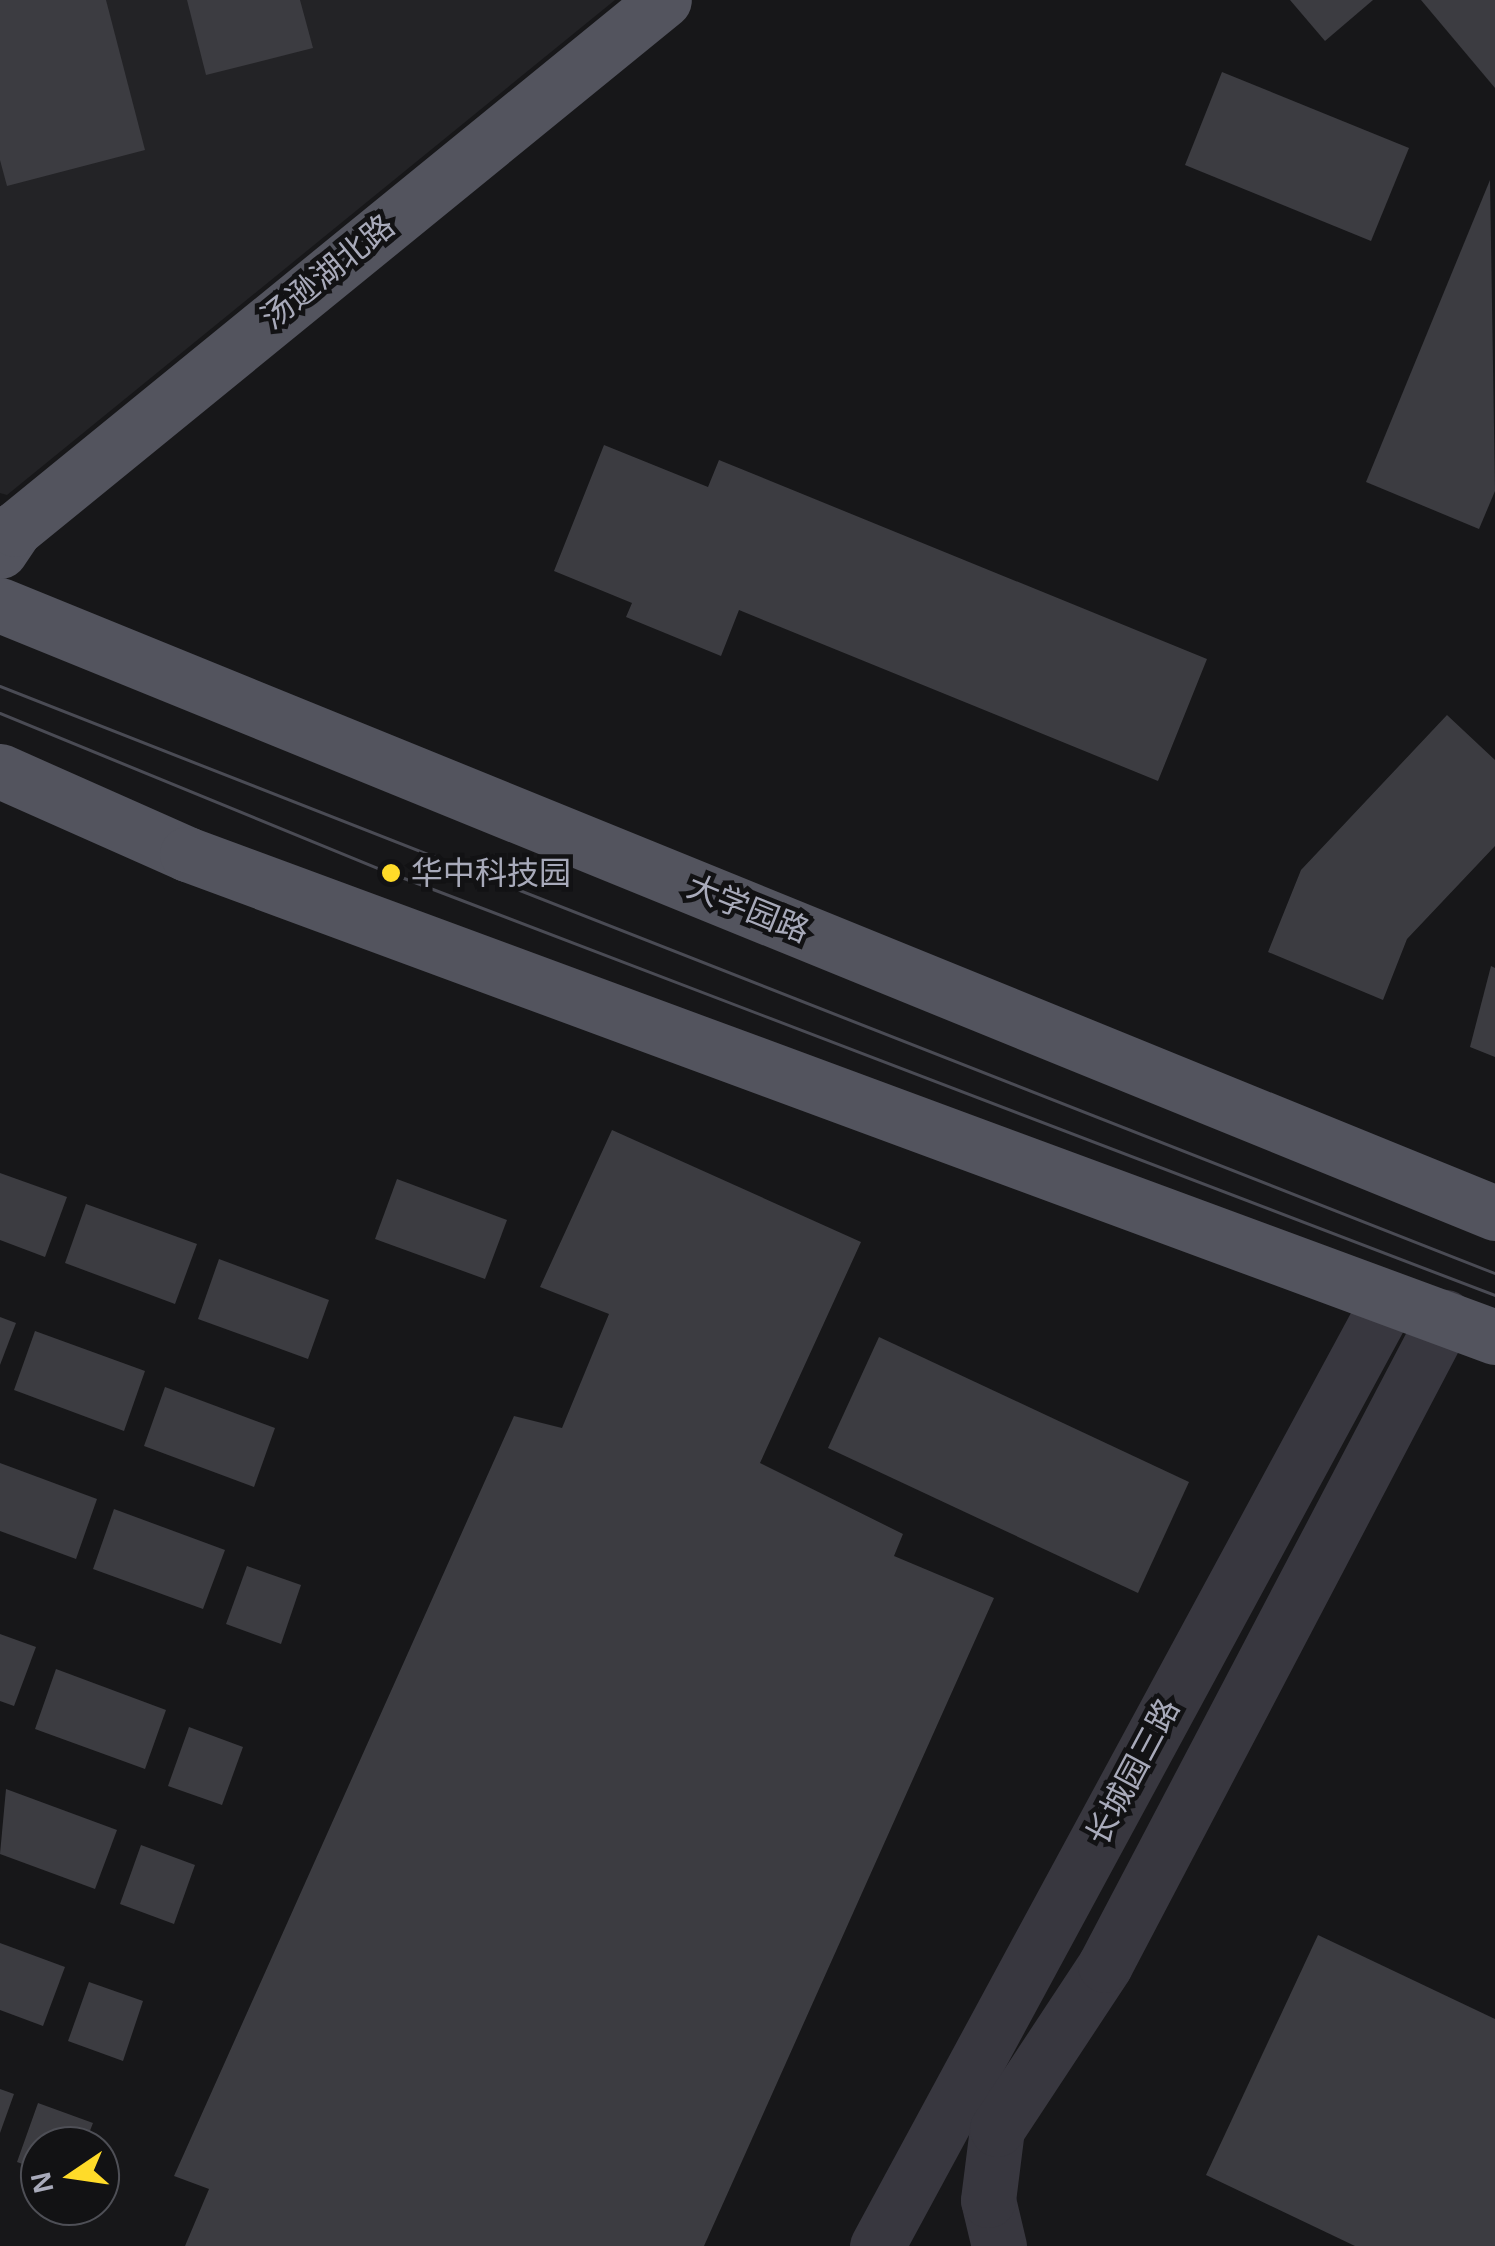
<!DOCTYPE html>
<html>
<head>
<meta charset="utf-8">
<style>
  body { margin:0 }
  #map { position:relative; width:1495px; height:2246px; overflow:hidden; background:#171719; font-family:Helvetica,"Noto Sans SC",sans-serif }
  div>[style] { position:absolute }
  .built>* { inset:0; background:#232326 }
  .building>* { inset:0; background:#3c3c41 }
  .minor>* { height:55px; margin:-27.5px; padding:0 27.5px; transform-origin:27.5px; border-radius:27.5px; background:#38373f }
  .major>* { height:55px; margin:-27.5px; padding:0 27.5px; transform-origin:27.5px; border-radius:27.5px; background:#53545e }
  .tram>* { height:2.5px; margin:-1.25px; padding:0 1.25px; transform-origin:1.25px; border-radius:1.25px; background:#4a4b54 }
  .dots>* { width:28px; height:28px; translate:-50% -50%; box-sizing:border-box; border:5px solid #121214; border-radius:50% }
  span { translate:-50% -50%; white-space:nowrap; text-align:center; line-height:1.15; -webkit-text-stroke:9px #121214; paint-order:stroke }
  .street-label { font-size:32px; color:#a8aaba }
  .poi-label { font-size:32px; color:#a8aaba }
  .left { translate:0 -50%; text-align:left }
  .north { position:absolute; left:20px; top:2126px; width:100px; height:100px; box-sizing:border-box; background:#121214; border:2px solid #4e4f56; border-radius:50%; rotate:257deg; font-size:28px; font-weight:700; line-height:40px; text-align:center; color:#a8aaba }
  .north::after { content:''; display:block; margin:auto; width:35px; height:45px; background:#ffdb29; clip-path:polygon(50% 0,100% 100%,50% 72%,0 100%) }
</style>
</head>
<body>
<div id="map">
  <div class="built">
    <div style="clip-path:polygon(0 0,615px 0,7px 495px,0 493px)"></div>
  </div>
  <div class="building">
    <div style="clip-path:polygon(0 0,106px 0,145px 150px,7px 186px,0 160px)"></div>
    <div style="clip-path:polygon(187px 0,300px 0,313px 48px,206px 75px)"></div>
    <div style="clip-path:polygon(1290px 0,1373px 0,1325px 41px)"></div>
    <div style="clip-path:polygon(1421px 0,1495px 0,1495px 88px)"></div>
    <div style="clip-path:polygon(1222px 72px,1409px 148px,1371px 241px,1185px 165px)"></div>
    <div style="clip-path:polygon(1490px 180px,1495px 491px,1479px 529px,1366px 482px)"></div>
    <div style="clip-path:polygon(604px 445px,708px 487px,719px 460px,1207px 659px,1158px 781px,739px 610px,721px 656px,626px 617px,632px 603px,554px 571px)"></div>
    <div style="clip-path:polygon(1447px 715px,1495px 760px,1495px 846px,1407px 939px,1383px 1000px,1268px 952px,1301px 870px)"></div>
    <div style="clip-path:polygon(1491px 966px,1495px 968px,1495px 1057px,1470px 1047px)"></div>
    <div style="clip-path:polygon(612px 1130px,861px 1242px,760px 1463px,903px 1534px,894px 1556px,994px 1598px,704px 2246px,185px 2246px,209px 2189px,174px 2176px,514px 1416px,562px 1428px,609px 1314px,540px 1287px)"></div>
    <div style="clip-path:polygon(0 1173px,67px 1197px,45px 1257px,0 1240px)"></div>
    <div style="clip-path:polygon(397px 1179px,507px 1220px,485px 1279px,375px 1239px)"></div>
    <div style="clip-path:polygon(86px 1204px,197px 1244px,175px 1304px,65px 1263px)"></div>
    <div style="clip-path:polygon(219px 1259px,329px 1300px,308px 1359px,198px 1319px)"></div>
    <div style="clip-path:polygon(0 1317px,16px 1323px,0 1365px)"></div>
    <div style="clip-path:polygon(35px 1331px,145px 1371px,124px 1431px,14px 1390px)"></div>
    <div style="clip-path:polygon(879px 1337px,1189px 1482px,1138px 1593px,828px 1448px)"></div>
    <div style="clip-path:polygon(165px 1387px,275px 1428px,254px 1487px,144px 1446px)"></div>
    <div style="clip-path:polygon(0 1463px,97px 1499px,76px 1559px,0 1531px)"></div>
    <div style="clip-path:polygon(114px 1509px,225px 1550px,203px 1609px,93px 1569px)"></div>
    <div style="clip-path:polygon(247px 1566px,301px 1585px,281px 1644px,226px 1624px)"></div>
    <div style="clip-path:polygon(0 1634px,36px 1647px,14px 1706px,0 1701px)"></div>
    <div style="clip-path:polygon(56px 1669px,166px 1710px,145px 1769px,35px 1729px)"></div>
    <div style="clip-path:polygon(189px 1727px,243px 1747px,222px 1805px,168px 1786px)"></div>
    <div style="clip-path:polygon(6px 1789px,117px 1830px,95px 1889px,0 1854px)"></div>
    <div style="clip-path:polygon(141px 1845px,195px 1865px,174px 1924px,120px 1904px)"></div>
    <div style="clip-path:polygon(1318px 1935px,1495px 2019px,1495px 2246px,1355px 2246px,1206px 2175px)"></div>
    <div style="clip-path:polygon(0 1943px,65px 1967px,43px 2026px,0 2010px)"></div>
    <div style="clip-path:polygon(89px 1982px,143px 2001px,123px 2061px,68px 2041px)"></div>
    <div style="clip-path:polygon(0 2089px,14px 2094px,0 2133px)"></div>
    <div style="clip-path:polygon(38px 2103px,93px 2123px,84px 2146px,40px 2146px,40px 2170px,17px 2162px)"></div>
  </div>
  <div class="minor">
    <div style="left:877px;top:2246px;width:1077px;rotate:-61.6deg"></div>
    <div style="left:999px;top:2246px;width:47px;rotate:-103.4deg"></div>
    <div style="left:988px;top:2200px;width:72px;rotate:-82.8deg"></div>
    <div style="left:997px;top:2129px;width:196px;rotate:-56.6deg"></div>
    <div style="left:1105px;top:1965px;width:732px;rotate:-62.31deg"></div>
  </div>
  <div class="major">
    <div style="left:0;top:551px;width:27px;rotate:-56deg"></div>
    <div style="left:15px;top:529px;width:837px;rotate:-39.18deg"></div>
    <div style="left:0;top:605px;width:1614px;rotate:22.13deg"></div>
    <div style="left:0;top:771px;width:205px;rotate:23.9deg"></div>
    <div style="left:187px;top:854px;width:1394px;rotate:20.27deg"></div>
  </div>
  <div class="tram">
    <div style="left:0;top:686px;width:1606px;rotate:21.44deg"></div>
    <div style="left:0;top:713px;width:422px;rotate:22.3deg"></div>
    <div style="left:391px;top:873px;width:1182px;rotate:20.92deg"></div>
  </div>
  <div class="dots">
    <div style="left:391px;top:873px;background:#ffdb29"></div>
  </div>
  <div class="street-label">
    <span style="left:328px;top:272px;rotate:-39deg">汤逊湖北路</span>
    <span style="left:748px;top:909px;rotate:22deg">大学园路</span>
    <span style="left:1133px;top:1772px;rotate:-62deg">长城园三路</span>
  </div>
  <div class="poi-label">
    <span class="left" style="left:411px;top:873px">华中科技园</span>
  </div>
  <div class="north">N</div>
</div>
</body>
</html>
